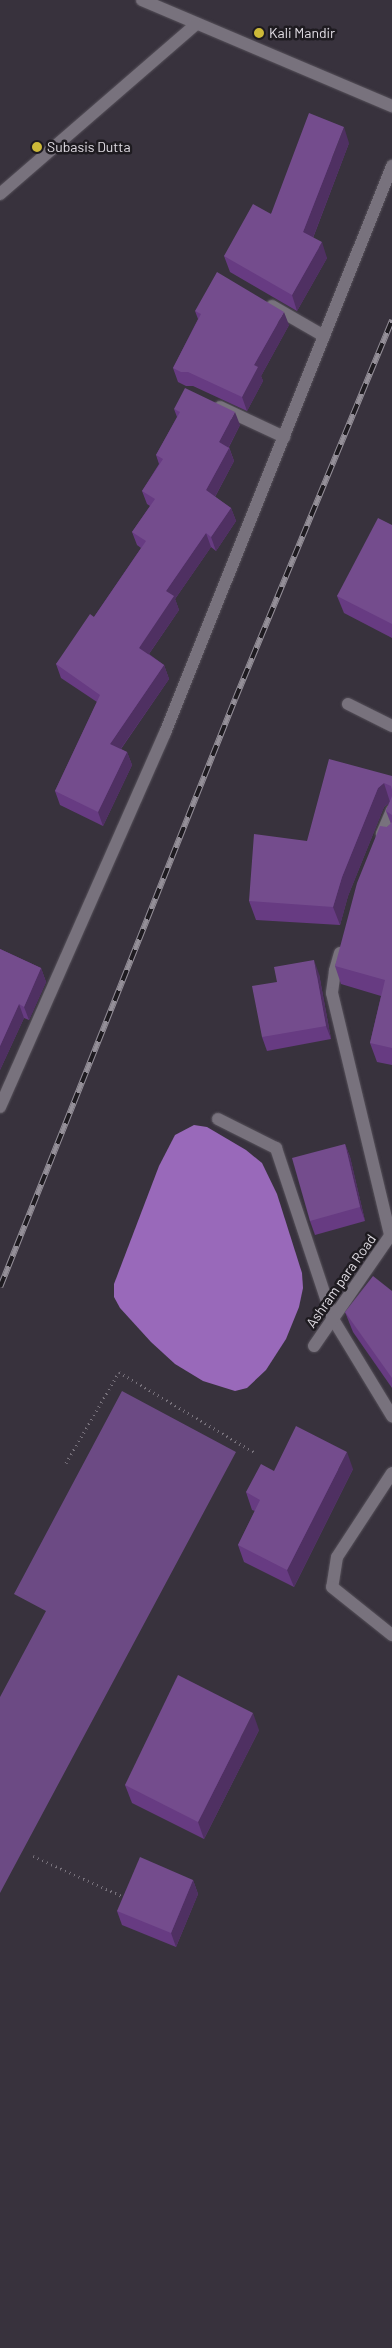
<!DOCTYPE html>
<html>
<head>
<meta charset="utf-8">
<style>
  body { margin:0 }
  #map { position:relative; width:392px; height:2348px; overflow:hidden; background:#38323d; font-family:Barlow,sans-serif }
  div>[style] { position:absolute }
  .green>* { inset:0; background:#6c4a84 }
  .water>* { inset:0; background:#9969ba }
  .path>* { height:3px; margin-top:-1.5px; transform-origin:0; background:repeating-linear-gradient(90deg,#77717b 0 1px,transparent 0 5px) }
  .roads { filter:drop-shadow(0 0 1px #555059) drop-shadow(0 0 1px #555059) }
  .service>* { height:12px; margin:-6px; padding:0 6px; transform-origin:6px; border-radius:6px; background:#78727d }
  .minor>* { height:12px; margin:-6px; padding:0 6px; transform-origin:6px; border-radius:6px; background:#78727d }
  .rail>* { height:5.5px; margin-top:-2.75px; transform-origin:0; background:repeating-linear-gradient(90deg,#1e1b20 0 11px,#948f98 0 22px); box-sizing:border-box; border-block:1px solid #948f98 }
  .wall>* { inset:0; background:#673b82 }
  .shaded-wall>* { inset:0; background:#4f3062 }
  .building>* { inset:0; background:#744c8d }
  .dots>* { width:14px; height:14px; translate:-50% -50%; box-sizing:border-box; border:2px solid #1e1b20; border-radius:50% }
  span { translate:-50% -50%; white-space:nowrap; text-align:center; line-height:1.15; -webkit-text-stroke:5px #1e1b20; paint-order:stroke }
  .poi-label { font-size:14px; color:#e0dce3 }
  .left { translate:0 -50%; text-align:left }
  .street-label { font-size:14px; color:#e0dce3 }
</style>
</head>
<body>
<div id="map">
  <div class="green">
    <div style="clip-path:polygon(122px 1391px,236px 1452px,0 1893px,0 1697px,46px 1611px,14px 1594px)"></div>
  </div>
  <div class="water">
    <div style="clip-path:polygon(194px 1125px,207px 1127px,246px 1150px,262px 1163px,277px 1194px,302px 1273px,303px 1288px,299px 1307px,286px 1339px,266px 1370px,247px 1388px,235px 1391px,203px 1381px,175px 1364px,151px 1342px,120px 1308px,114px 1297px,114px 1284px,159px 1166px,175px 1135px)"></div>
  </div>
  <div class="path">
    <div style="left:66px;top:1463px;width:105px;rotate:-59.8deg"></div>
    <div style="left:119px;top:1372px;width:157px;rotate:30.7deg"></div>
    <div style="left:33px;top:1856px;width:102px;rotate:24.3deg"></div>
  </div>
  <div class="roads">
    <div class="service">
      <div style="left:272px;top:306px;width:60px;rotate:30deg"></div>
      <div style="left:220px;top:407px;width:71px;rotate:25.1deg"></div>
      <div style="left:340px;top:953px;width:19px;rotate:106deg"></div>
      <div style="left:335px;top:971px;width:22px;rotate:98deg"></div>
      <div style="left:332px;top:993px;width:249px;rotate:76.5deg"></div>
      <div style="left:218px;top:1119px;width:65px;rotate:26.6deg"></div>
      <div style="left:276px;top:1148px;width:180px;rotate:71.6deg"></div>
    </div>
    <div class="minor">
      <div style="left:142px;top:0;width:272px;rotate:23deg"></div>
      <div style="left:0;top:194px;width:259px;rotate:-40.9deg"></div>
      <div style="left:348px;top:704px;width:49px;rotate:26.6deg"></div>
      <div style="left:392px;top:810px;width:26px;rotate:113deg"></div>
      <div style="left:382px;top:834px;width:11px;rotate:22deg"></div>
      <div style="left:0;top:1107px;width:409px;rotate:-66.2deg"></div>
      <div style="left:165px;top:733px;width:611px;rotate:-68.18deg"></div>
      <div style="left:333px;top:1319px;width:114px;rotate:58.7deg"></div>
      <div style="left:314px;top:1346px;width:137px;rotate:-55.4deg"></div>
      <div style="left:392px;top:1473px;width:100px;rotate:123.2deg"></div>
      <div style="left:337px;top:1557px;width:30px;rotate:99deg"></div>
      <div style="left:332px;top:1587px;width:77px;rotate:38.7deg"></div>
    </div>
  </div>
  <div class="rail">
    <div style="left:0;top:1287px;width:633px;rotate:-68.22deg"></div>
    <div style="left:235px;top:699px;width:410px;rotate:-67.5deg"></div>
  </div>
  <div class="wall">
    <div style="clip-path:polygon(349px 143px,313px 238px,327px 258px,297px 311px,230px 272px,224px 256px)"></div>
    <div style="clip-path:polygon(195px 311px,289px 325px,261px 376px,263px 381px,247px 411px,193px 386px,186px 386px,178px 382px,173px 368px,198px 319px)"></div>
    <div style="clip-path:polygon(174px 409px,240px 425px,229px 447px,234px 461px,215px 497px,231px 508px,236px 521px,216px 551px,211px 547px,175px 599px,179px 610px,149px 654px,164px 665px,169px 679px,121px 749px,127px 752px,132px 765px,103px 826px,60px 805px,55px 791px,97px 702px,61px 678px,56px 664px,94px 617px,141px 548px,137px 545px,132px 532px,150px 506px,147px 504px,142px 491px,159px 464px,156px 455px,177px 417px)"></div>
    <div style="clip-path:polygon(392px 525px,392px 638px,344px 613px,337px 596px)"></div>
    <div style="clip-path:polygon(392px 776px,392px 1065px,377px 1062px,370px 1043px,381px 996px,341px 984px,335px 966px,387px 827px,391px 824px,386px 811px,389px 803px,384px 807px,348px 896px,340px 925px,256px 920px,249px 901px,307px 841px)"></div>
    <div style="clip-path:polygon(0 949px,41px 968px,46px 982px,29px 1020px,24px 1018px,0 1070px)"></div>
    <div style="clip-path:polygon(319px 974px,331px 1039px,267px 1051px,262px 1037px)"></div>
    <div style="clip-path:polygon(345px 1144px,350px 1157px,365px 1221px,315px 1235px,310px 1221px)"></div>
    <div style="clip-path:polygon(392px 1291px,392px 1388px,353px 1332px,345px 1312px)"></div>
    <div style="clip-path:polygon(353px 1469px,294px 1587px,244px 1562px,238px 1545px,255px 1511px,252px 1510px,246px 1492px,274px 1471px)"></div>
    <div style="clip-path:polygon(259px 1730px,204px 1839px,132px 1803px,125px 1785px)"></div>
    <div style="clip-path:polygon(193px 1880px,198px 1894px,176px 1947px,122px 1925px,117px 1911px)"></div>
  </div>
  <div class="shaded-wall">
    <div style="clip-path:polygon(344px 127px,349px 143px,309px 248px,303px 232px)"></div>
    <div style="clip-path:polygon(322px 242px,327px 258px,297px 311px,292px 295px)"></div>
    <div style="clip-path:polygon(284px 312px,289px 325px,261px 376px,263px 381px,247px 411px,242px 397px,254px 365px)"></div>
    <div style="clip-path:polygon(235px 412px,240px 425px,224px 456px,219px 442px)"></div>
    <div style="clip-path:polygon(229px 448px,234px 461px,211px 504px,206px 490px)"></div>
    <div style="clip-path:polygon(231px 508px,236px 521px,216px 551px,211px 537px)"></div>
    <div style="clip-path:polygon(206px 533px,211px 547px,175px 599px,179px 610px,144px 661px,139px 648px,166px 591px)"></div>
    <div style="clip-path:polygon(164px 665px,169px 679px,115px 757px,110px 744px)"></div>
    <div style="clip-path:polygon(127px 752px,132px 765px,103px 826px,98px 812px)"></div>
    <div style="clip-path:polygon(384px 783px,390px 802px,384px 807px,348px 896px,340px 925px,333px 907px,342px 877px,378px 788px)"></div>
    <div style="clip-path:polygon(314px 960px,319px 974px,331px 1039px,326px 1026px)"></div>
    <div style="clip-path:polygon(41px 968px,46px 982px,29px 1020px,24px 1007px)"></div>
    <div style="clip-path:polygon(19px 1004px,24px 1018px,0 1070px,0 1046px)"></div>
    <div style="clip-path:polygon(345px 1144px,350px 1157px,365px 1221px,360px 1207px)"></div>
    <div style="clip-path:polygon(347px 1452px,353px 1469px,294px 1587px,287px 1570px)"></div>
    <div style="clip-path:polygon(253px 1713px,259px 1730px,204px 1839px,198px 1822px)"></div>
    <div style="clip-path:polygon(193px 1880px,198px 1894px,176px 1947px,171px 1933px)"></div>
  </div>
  <div class="building">
    <div style="clip-path:polygon(309px 113px,344px 127px,303px 232px,322px 242px,292px 295px,224px 256px,253px 204px,271px 214px)"></div>
    <div style="clip-path:polygon(217px 272px,284px 312px,254px 365px,258px 367px,242px 397px,188px 372px,181px 372px,173px 368px,201px 314px,195px 311px)"></div>
    <div style="clip-path:polygon(185px 388px,235px 412px,219px 442px,229px 448px,206px 490px,231px 508px,211px 537px,206px 533px,166px 591px,174px 596px,139px 648px,164px 665px,110px 744px,127px 752px,98px 812px,55px 791px,100px 695px,56px 664px,90px 614px,94px 617px,146px 541px,132px 532px,155px 499px,142px 491px,163px 459px,156px 455px,180px 412px,174px 409px)"></div>
    <div style="clip-path:polygon(378px 518px,392px 525px,392px 624px,337px 596px)"></div>
    <div style="clip-path:polygon(329px 759px,392px 776px,392px 790px,391px 786px,384px 783px,378px 788px,342px 877px,333px 907px,249px 901px,254px 834px,307px 841px)"></div>
    <div style="clip-path:polygon(392px 796px,392px 816px,392px 815px,386px 811px)"></div>
    <div style="clip-path:polygon(392px 822px,392px 1048px,370px 1043px,385px 980px,335px 966px,357px 883px,380px 826px,387px 827px)"></div>
    <div style="clip-path:polygon(0 949px,41px 968px,24px 1007px,19px 1004px,0 1046px)"></div>
    <div style="clip-path:polygon(314px 960px,326px 1026px,262px 1037px,252px 986px,277px 982px,274px 967px)"></div>
    <div style="clip-path:polygon(345px 1144px,360px 1207px,310px 1221px,292px 1158px)"></div>
    <div style="clip-path:polygon(373px 1276px,392px 1291px,392px 1378px,345px 1312px)"></div>
    <div style="clip-path:polygon(296px 1426px,347px 1452px,287px 1570px,238px 1545px,260px 1500px,246px 1492px,261px 1464px,274px 1471px)"></div>
    <div style="clip-path:polygon(178px 1675px,253px 1713px,198px 1822px,125px 1785px)"></div>
    <div style="clip-path:polygon(140px 1857px,193px 1880px,171px 1933px,117px 1911px)"></div>
  </div>
  <div class="dots">
    <div style="left:259px;top:33px;background:#cdb938"></div>
    <div style="left:37px;top:147px;background:#cdb938"></div>
  </div>
  <div class="poi-label">
    <span class="left" style="left:269px;top:33px">Kali Mandir</span>
    <span class="left" style="left:47px;top:147px">Subasis Dutta</span>
  </div>
  <div class="street-label">
    <span style="left:341px;top:1281px;rotate:-55deg">Ashram para Road</span>
  </div>
</div>
</body>
</html>
